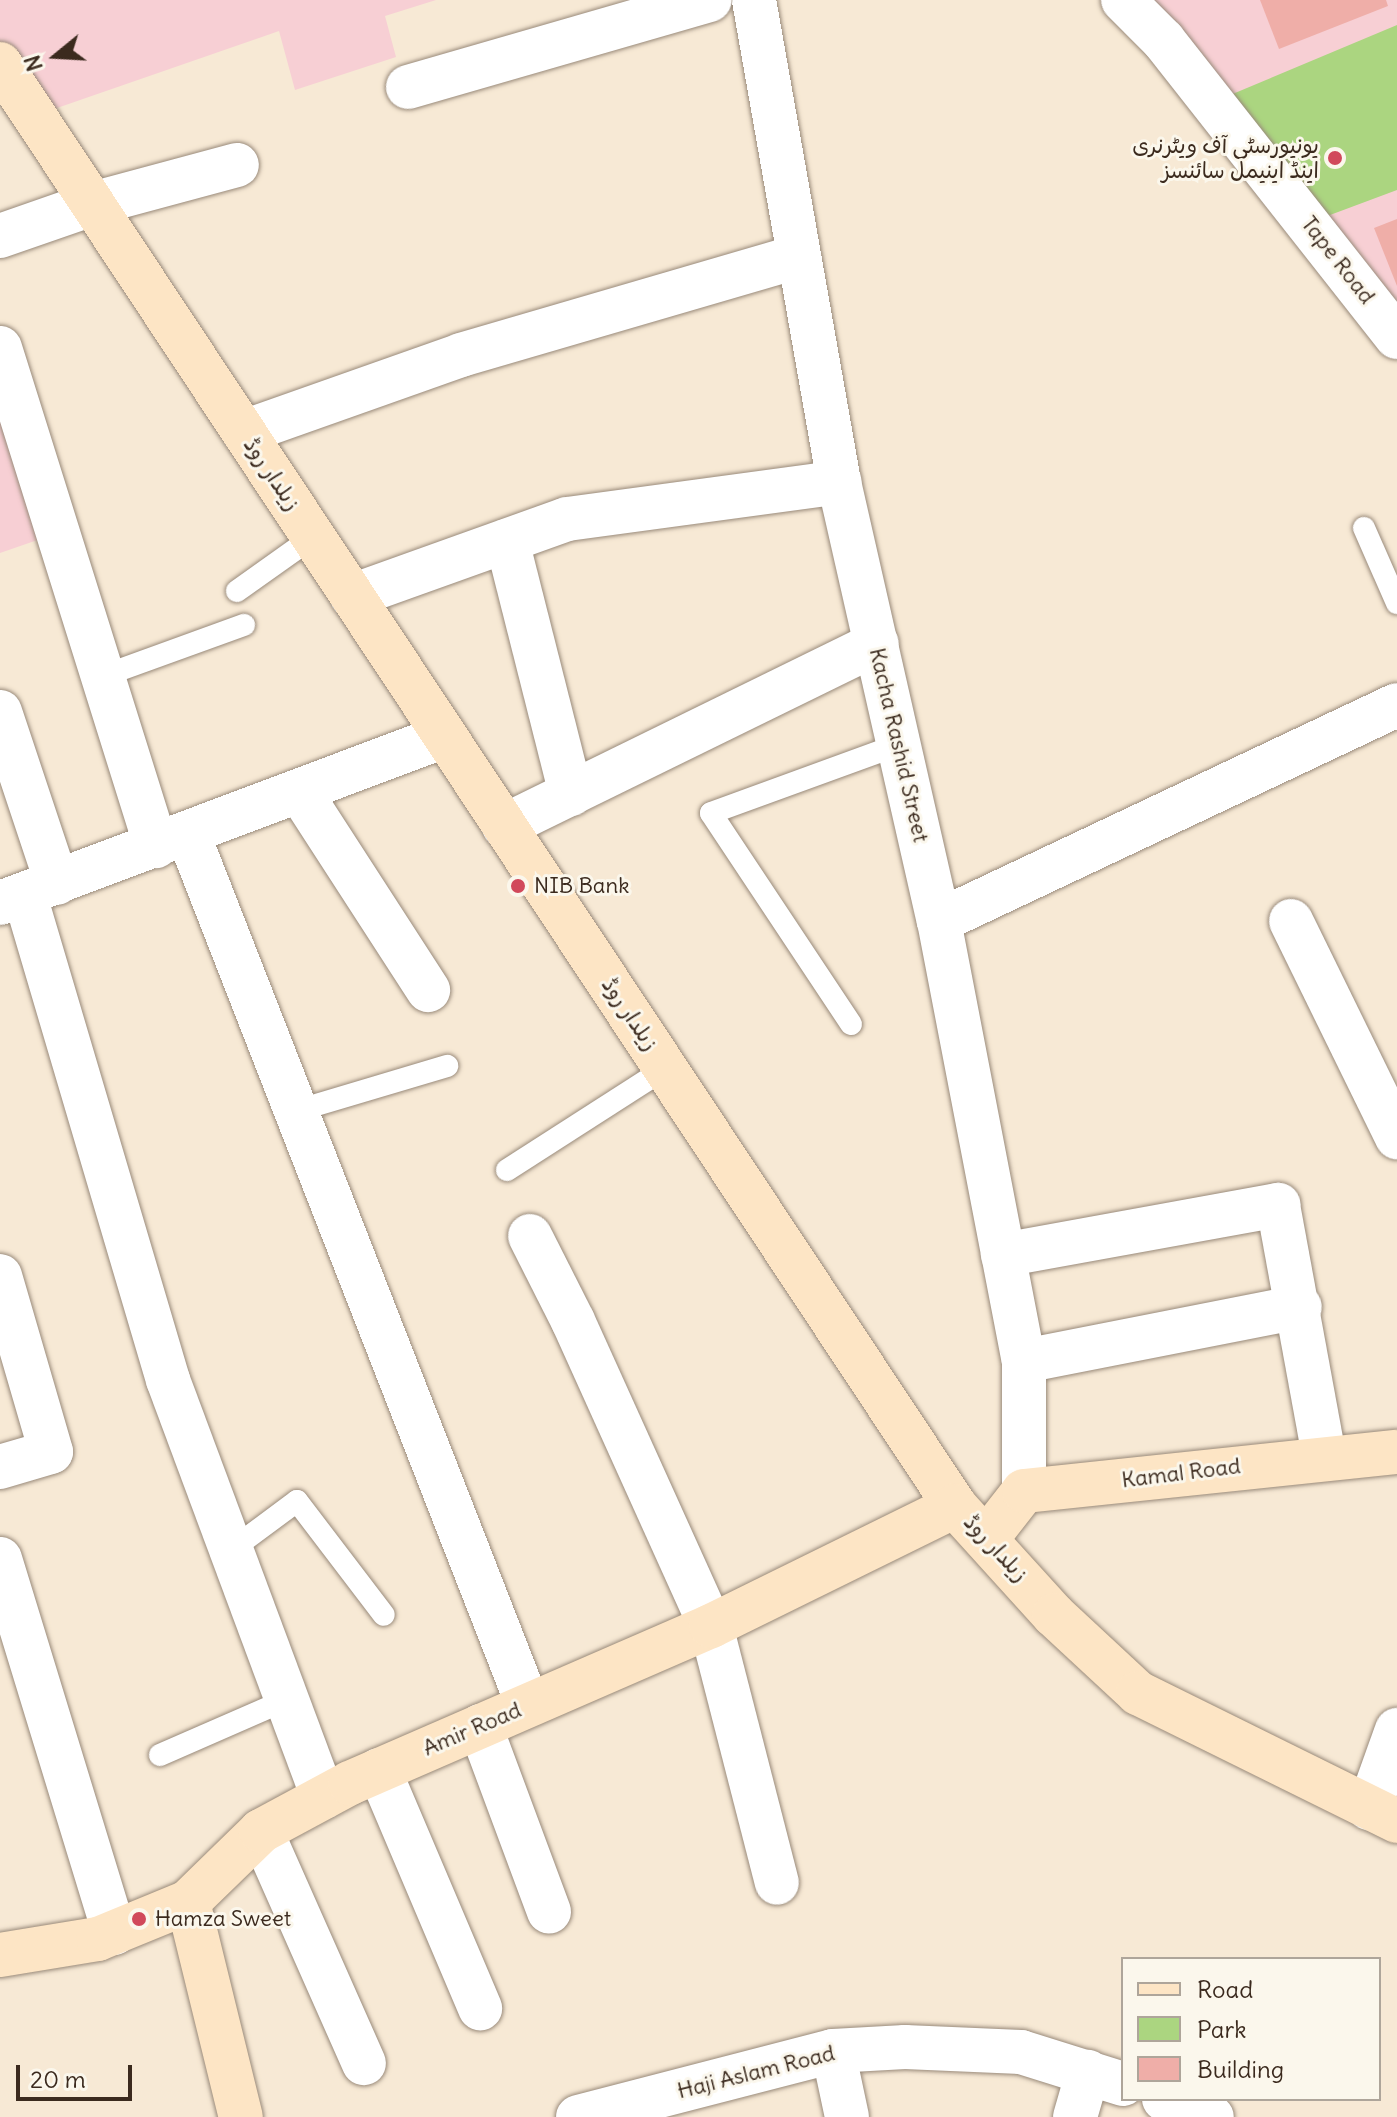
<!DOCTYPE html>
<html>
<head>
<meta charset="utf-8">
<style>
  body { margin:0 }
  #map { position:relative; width:1397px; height:2117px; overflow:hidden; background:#f7e9d5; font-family:Delius,"Playpen Sans Arabic",sans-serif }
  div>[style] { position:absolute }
  .built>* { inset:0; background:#f7cfd4 }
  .green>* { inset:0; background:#abd580 }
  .building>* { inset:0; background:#efaea8 }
  .roads { filter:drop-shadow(0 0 2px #998a7a) drop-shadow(0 0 2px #998a7a) }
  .lane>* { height:22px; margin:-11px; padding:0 11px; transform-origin:11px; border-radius:11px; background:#fff }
  .street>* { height:44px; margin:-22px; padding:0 22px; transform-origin:22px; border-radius:22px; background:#fff }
  .secondary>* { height:44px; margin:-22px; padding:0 22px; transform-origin:22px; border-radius:22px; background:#fde5c5 }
  .dots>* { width:22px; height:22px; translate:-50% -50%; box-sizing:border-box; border:4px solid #fbf7ec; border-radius:50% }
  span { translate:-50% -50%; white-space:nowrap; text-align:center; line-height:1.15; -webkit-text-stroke:6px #fbf7ec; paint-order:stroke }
  .poi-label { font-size:22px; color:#3b2a1e }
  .right { translate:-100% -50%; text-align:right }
  .left { translate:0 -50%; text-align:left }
  .street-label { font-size:22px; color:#3b2a1e }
  .legend { position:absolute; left:1121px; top:1957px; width:260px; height:144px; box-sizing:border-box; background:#fbf7ec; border:2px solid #aea59a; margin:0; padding:10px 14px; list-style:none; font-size:24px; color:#3b2a1e }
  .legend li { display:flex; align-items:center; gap:16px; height:40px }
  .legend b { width:40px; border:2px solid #aea59a }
  .north { position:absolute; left:16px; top:16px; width:80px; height:80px; -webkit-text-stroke:6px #fbf7ec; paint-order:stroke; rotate:252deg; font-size:22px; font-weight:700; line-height:32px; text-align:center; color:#3b2a1e }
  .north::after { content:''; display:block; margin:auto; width:28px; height:36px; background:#3b2a1e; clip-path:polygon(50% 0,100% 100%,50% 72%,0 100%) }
  .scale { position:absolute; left:16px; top:2065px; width:116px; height:36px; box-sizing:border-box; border:4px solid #3b2a1e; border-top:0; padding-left:10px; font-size:24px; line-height:28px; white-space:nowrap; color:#3b2a1e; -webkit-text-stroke:6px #fbf7ec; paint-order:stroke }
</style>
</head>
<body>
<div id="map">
  <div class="built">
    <div style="clip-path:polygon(0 0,436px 0,385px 16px,396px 57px,295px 90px,279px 31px,34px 116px,0 64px)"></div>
    <div style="clip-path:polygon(1136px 0,1397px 0,1397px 315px)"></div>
    <div style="clip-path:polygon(0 356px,52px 535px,0 553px)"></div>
  </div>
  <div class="green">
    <div style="clip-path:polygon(1397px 25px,1397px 190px,1322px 218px,1223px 98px)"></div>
  </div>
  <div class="building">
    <div style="clip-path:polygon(1260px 0,1386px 0,1388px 6px,1279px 49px)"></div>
    <div style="clip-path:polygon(1397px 219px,1397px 286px,1374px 228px)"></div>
  </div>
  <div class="roads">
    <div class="lane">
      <div style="left:1364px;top:528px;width:82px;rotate:66.3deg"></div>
      <div style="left:237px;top:591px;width:93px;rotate:-35.4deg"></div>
      <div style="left:103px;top:676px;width:150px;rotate:-19.9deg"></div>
      <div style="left:851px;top:1024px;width:253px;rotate:-123.6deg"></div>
      <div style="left:711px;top:813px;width:199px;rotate:-20deg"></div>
      <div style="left:296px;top:1111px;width:158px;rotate:-16.6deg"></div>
      <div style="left:507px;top:1170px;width:189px;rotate:-32.7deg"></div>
      <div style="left:231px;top:1550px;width:82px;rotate:-36.6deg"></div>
      <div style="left:297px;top:1501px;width:143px;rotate:52.7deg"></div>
      <div style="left:160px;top:1755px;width:137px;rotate:-23.6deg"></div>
    </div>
    <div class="street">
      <div style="left:754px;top:0;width:489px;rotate:80deg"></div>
      <div style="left:839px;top:482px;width:450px;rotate:77.2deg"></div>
      <div style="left:939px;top:921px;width:448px;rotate:79.1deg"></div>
      <div style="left:1024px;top:1361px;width:130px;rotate:90deg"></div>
      <div style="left:1123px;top:0;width:57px;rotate:45deg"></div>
      <div style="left:1163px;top:40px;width:378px;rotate:51.8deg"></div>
      <div style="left:408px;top:87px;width:314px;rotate:-16.1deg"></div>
      <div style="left:0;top:236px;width:97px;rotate:-19.2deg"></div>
      <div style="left:92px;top:204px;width:150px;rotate:-15.1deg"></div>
      <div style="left:0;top:348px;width:522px;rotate:72.61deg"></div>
      <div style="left:244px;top:432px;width:230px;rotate:-19.5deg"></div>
      <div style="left:461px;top:355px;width:352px;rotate:-16.3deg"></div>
      <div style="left:507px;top:541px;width:261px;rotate:75.8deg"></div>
      <div style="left:352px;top:596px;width:228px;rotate:-19.7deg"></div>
      <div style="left:567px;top:519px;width:275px;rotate:-7.7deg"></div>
      <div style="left:0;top:712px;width:180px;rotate:71.6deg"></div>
      <div style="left:300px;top:792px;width:236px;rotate:57.1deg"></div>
      <div style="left:504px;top:826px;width:415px;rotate:-26.1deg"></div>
      <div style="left:188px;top:834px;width:935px;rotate:68.68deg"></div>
      <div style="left:25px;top:896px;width:505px;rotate:73.54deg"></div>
      <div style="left:168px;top:1380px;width:445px;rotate:69.6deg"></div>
      <div style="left:0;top:903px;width:475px;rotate:-20.6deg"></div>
      <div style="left:939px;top:921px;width:506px;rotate:-25.25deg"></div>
      <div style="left:1291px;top:921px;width:241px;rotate:63.9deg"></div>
      <div style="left:530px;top:1236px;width:95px;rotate:63.2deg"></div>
      <div style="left:573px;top:1321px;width:335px;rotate:65.7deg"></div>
      <div style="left:711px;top:1626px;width:265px;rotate:75.6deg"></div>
      <div style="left:1003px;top:1255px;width:280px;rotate:-10.3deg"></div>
      <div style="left:1278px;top:1205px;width:255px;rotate:79.6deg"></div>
      <div style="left:0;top:1276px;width:183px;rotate:73.8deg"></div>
      <div style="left:51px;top:1452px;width:53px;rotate:163.6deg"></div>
      <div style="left:1024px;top:1361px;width:281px;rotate:-11.1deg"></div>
      <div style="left:0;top:1559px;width:391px;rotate:73deg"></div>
      <div style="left:480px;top:1726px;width:198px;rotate:69.6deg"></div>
      <div style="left:379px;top:1770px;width:259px;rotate:67deg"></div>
      <div style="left:1369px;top:1808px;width:83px;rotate:-70.3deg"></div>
      <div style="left:261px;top:1831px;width:254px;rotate:66.1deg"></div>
      <div style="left:833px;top:2051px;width:67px;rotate:78deg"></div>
      <div style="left:1164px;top:2099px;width:51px;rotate:20.6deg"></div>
      <div style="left:578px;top:2117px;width:263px;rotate:-14.5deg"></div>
      <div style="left:833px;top:2051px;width:72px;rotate:-3.2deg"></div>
      <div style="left:905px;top:2047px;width:116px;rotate:2.5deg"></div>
      <div style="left:1021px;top:2052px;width:107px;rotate:17.4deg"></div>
      <div style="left:1075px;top:2117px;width:47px;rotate:-73.9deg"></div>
    </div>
    <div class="secondary">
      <div style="left:0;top:64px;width:1730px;rotate:56.48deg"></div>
      <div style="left:955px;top:1506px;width:147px;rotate:47.8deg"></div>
      <div style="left:1054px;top:1615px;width:115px;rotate:42.9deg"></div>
      <div style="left:1138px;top:1693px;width:289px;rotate:26.3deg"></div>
      <div style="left:988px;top:1537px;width:58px;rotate:-52deg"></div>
      <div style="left:1024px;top:1491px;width:375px;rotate:-6deg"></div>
      <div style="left:188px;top:1902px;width:221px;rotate:76.2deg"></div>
      <div style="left:0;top:1955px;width:99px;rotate:-9.3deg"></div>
      <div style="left:98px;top:1939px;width:97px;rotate:-22.3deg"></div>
      <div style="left:188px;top:1902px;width:102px;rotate:-44.2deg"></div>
      <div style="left:261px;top:1831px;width:101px;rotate:-28.3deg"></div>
      <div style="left:350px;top:1783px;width:394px;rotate:-23.5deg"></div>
      <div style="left:711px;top:1626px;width:272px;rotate:-26.2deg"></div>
    </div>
  </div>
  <div class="dots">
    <div style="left:1335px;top:158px;background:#d1495b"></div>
    <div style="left:518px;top:886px;background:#d1495b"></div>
    <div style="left:139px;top:1919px;background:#d1495b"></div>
  </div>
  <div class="poi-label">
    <span class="right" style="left:1319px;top:158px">یونیورسٹی آف ویٹرنری<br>اینڈ اینیمل سائنسز</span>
    <span class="left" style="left:534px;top:886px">NIB Bank</span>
    <span class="left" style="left:155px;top:1919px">Hamza Sweet</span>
  </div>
  <div class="street-label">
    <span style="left:1338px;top:260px;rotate:52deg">Tape Road</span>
    <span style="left:272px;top:474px;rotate:56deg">زیلدار روڈ</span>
    <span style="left:899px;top:745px;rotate:77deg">Kacha Rashid Street</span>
    <span style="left:630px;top:1014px;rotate:56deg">زیلدار روڈ</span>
    <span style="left:1181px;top:1473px;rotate:-7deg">Kamal Road</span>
    <span style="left:996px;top:1548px;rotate:47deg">زیلدار روڈ</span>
    <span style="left:472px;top:1729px;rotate:-23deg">Amir Road</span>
    <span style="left:756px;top:2072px;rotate:-14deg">Haji Aslam Road</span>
  </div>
  <ul class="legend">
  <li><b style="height:10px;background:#fde5c5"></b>Road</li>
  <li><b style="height:22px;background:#abd580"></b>Park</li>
  <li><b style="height:22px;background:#efaea8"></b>Building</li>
  </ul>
  <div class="north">N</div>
  <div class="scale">20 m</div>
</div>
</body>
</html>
